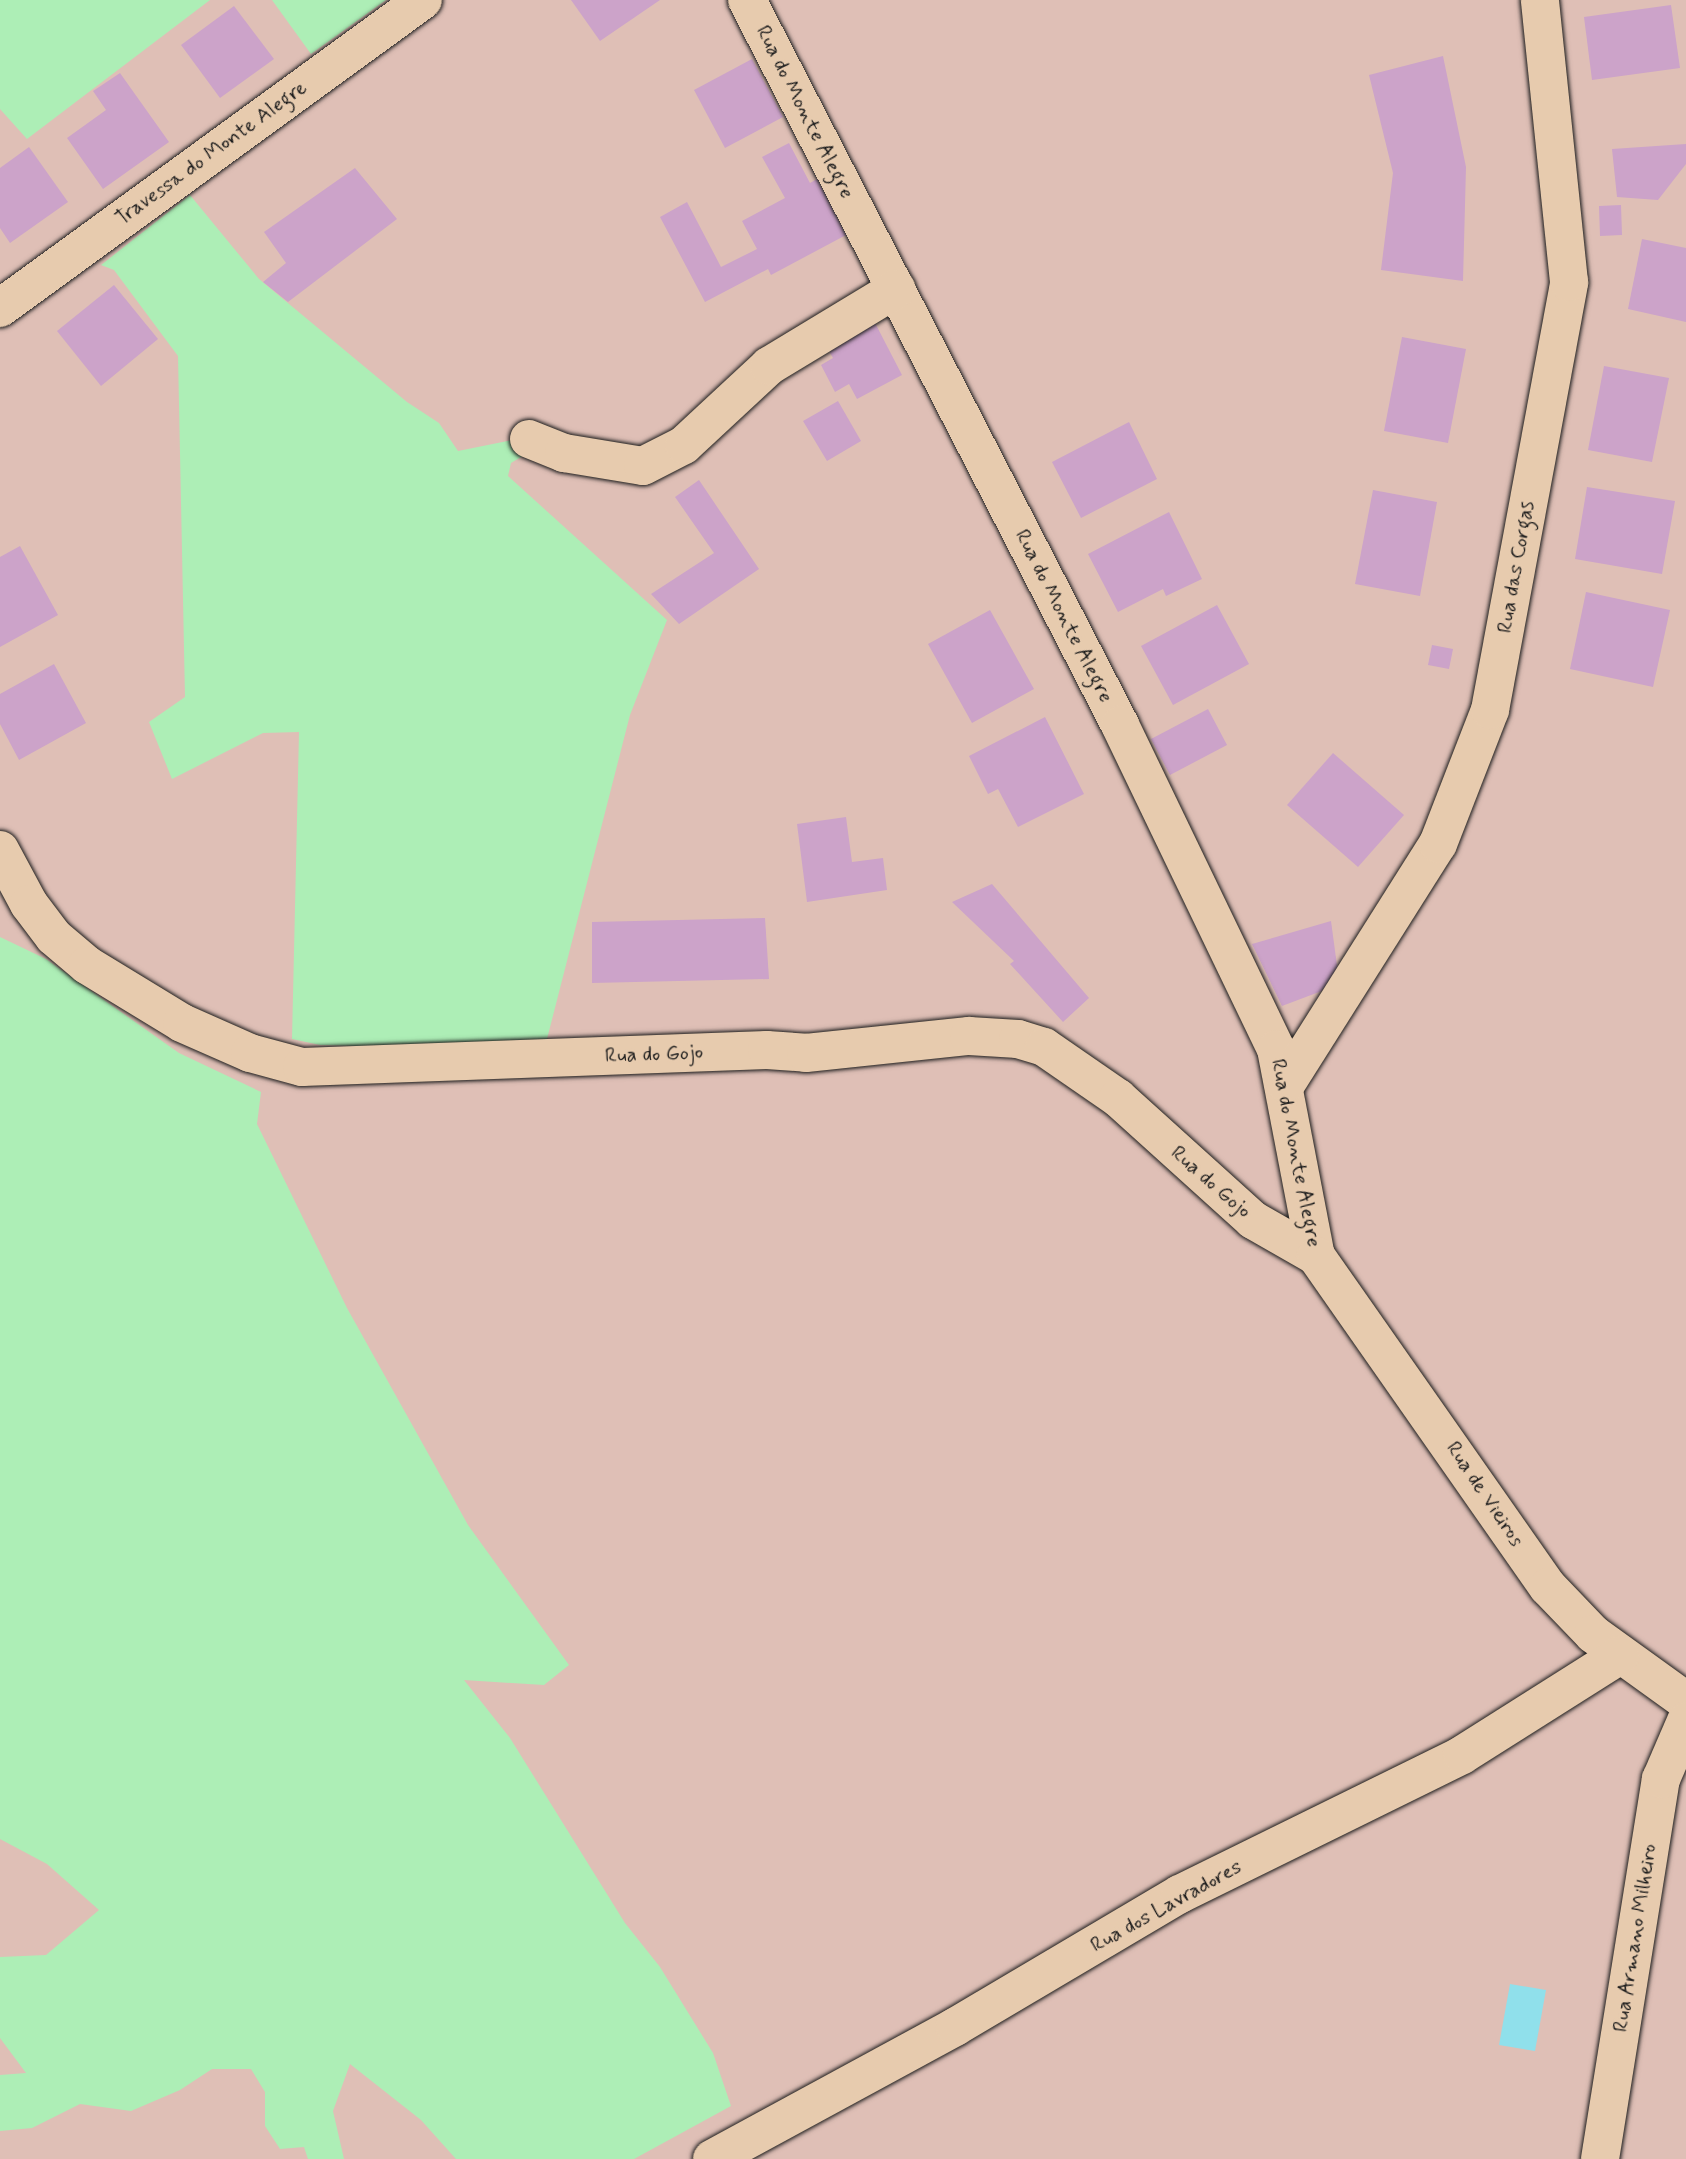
<!DOCTYPE html>
<html>
<head>
<meta charset="utf-8">
<style>
  body { margin:0 }
  #map { position:relative; width:1686px; height:2159px; overflow:hidden; background:#dfbfb6; font-family:Mynerve,sans-serif }
  div>[style] { position:absolute }
  .green>* { inset:0; background:#adeeb6 }
  .water>* { inset:0; background:#90e0eb }
  .building>* { inset:0; background:#cca3c9 }
  .roads { filter:drop-shadow(0 0 2px #1c1c1c) drop-shadow(0 0 2px #1c1c1c) }
  .minor>* { height:38px; margin:-19px; padding:0 19px; transform-origin:19px; border-radius:19px; background:#e7cbae }
  span { translate:-50% -50%; white-space:nowrap; text-align:center; line-height:1.15; -webkit-text-stroke:5px #e7cbae; paint-order:stroke }
  .street-label { font-size:21px; color:#1c1c1c }
</style>
</head>
<body>
<div id="map">
  <div class="green">
    <div style="clip-path:polygon(0 0,210px 0,27px 139px,0 109px)"></div>
    <div style="clip-path:polygon(272px 0,386px 0,311px 54px)"></div>
    <div style="clip-path:polygon(190px 195px,259px 279px,407px 402px,439px 423px,458px 451px,517px 439px,526px 454px,511px 463px,508px 476px,667px 620px,630px 715px,547px 1039px,431px 1048px,320px 1045px,292px 1039px,299px 732px,263px 733px,172px 779px,149px 722px,185px 697px,178px 356px,114px 270px,101px 265px)"></div>
    <div style="clip-path:polygon(0 937px,46px 959px,179px 1053px,261px 1092px,257px 1124px,347px 1308px,468px 1525px,569px 1665px,544px 1685px,464px 1680px,510px 1738px,625px 1923px,660px 1967px,713px 2053px,731px 2106px,634px 2159px,456px 2159px,421px 2120px,350px 2064px,333px 2111px,344px 2159px,308px 2159px,304px 2147px,280px 2149px,265px 2126px,265px 2092px,251px 2069px,212px 2069px,180px 2090px,131px 2111px,80px 2104px,32px 2128px,0 2131px,0 2075px,26px 2073px,0 2038px,0 1957px,46px 1955px,99px 1910px,47px 1864px,0 1839px)"></div>
  </div>
  <div class="water">
    <div style="clip-path:polygon(1510px 1984px,1546px 1990px,1535px 2051px,1499px 2045px)"></div>
  </div>
  <div class="building">
    <div style="clip-path:polygon(571px 0,660px 0,600px 41px)"></div>
    <div style="clip-path:polygon(1671px 5px,1680px 68px,1592px 80px,1584px 17px)"></div>
    <div style="clip-path:polygon(234px 6px,274px 59px,220px 98px,181px 45px)"></div>
    <div style="clip-path:polygon(1443px 56px,1466px 167px,1463px 281px,1381px 270px,1393px 173px,1369px 75px)"></div>
    <div style="clip-path:polygon(752px 59px,783px 117px,725px 148px,694px 90px)"></div>
    <div style="clip-path:polygon(120px 73px,169px 142px,103px 189px,67px 138px,106px 110px,93px 91px)"></div>
    <div style="clip-path:polygon(789px 143px,810px 183px,817px 179px,846px 235px,771px 275px,768px 269px,705px 302px,660px 217px,687px 202px,721px 267px,757px 249px,742px 221px,785px 198px,762px 157px)"></div>
    <div style="clip-path:polygon(1686px 144px,1686px 164px,1658px 200px,1617px 197px,1612px 149px)"></div>
    <div style="clip-path:polygon(29px 147px,68px 202px,10px 243px,0 228px,0 168px)"></div>
    <div style="clip-path:polygon(355px 168px,397px 219px,288px 302px,263px 282px,286px 263px,264px 232px)"></div>
    <div style="clip-path:polygon(1621px 205px,1622px 235px,1600px 236px,1599px 206px)"></div>
    <div style="clip-path:polygon(1642px 239px,1686px 248px,1686px 322px,1628px 309px)"></div>
    <div style="clip-path:polygon(114px 285px,158px 339px,101px 386px,57px 331px)"></div>
    <div style="clip-path:polygon(873px 319px,902px 375px,857px 399px,849px 384px,835px 392px,821px 365px,833px 358px,825px 344px)"></div>
    <div style="clip-path:polygon(1402px 337px,1466px 349px,1448px 443px,1384px 431px)"></div>
    <div style="clip-path:polygon(1604px 366px,1669px 378px,1652px 462px,1588px 450px)"></div>
    <div style="clip-path:polygon(838px 401px,861px 441px,827px 461px,803px 421px)"></div>
    <div style="clip-path:polygon(1129px 422px,1157px 479px,1081px 518px,1052px 462px)"></div>
    <div style="clip-path:polygon(699px 480px,759px 569px,679px 624px,651px 594px,714px 553px,675px 497px)"></div>
    <div style="clip-path:polygon(1587px 487px,1675px 501px,1662px 574px,1575px 559px)"></div>
    <div style="clip-path:polygon(1373px 490px,1437px 502px,1420px 596px,1355px 584px)"></div>
    <div style="clip-path:polygon(1169px 512px,1202px 579px,1166px 596px,1163px 589px,1118px 612px,1088px 554px)"></div>
    <div style="clip-path:polygon(20px 546px,58px 615px,0 647px,0 557px)"></div>
    <div style="clip-path:polygon(1586px 592px,1670px 610px,1653px 687px,1570px 669px)"></div>
    <div style="clip-path:polygon(1217px 605px,1249px 664px,1173px 705px,1141px 646px)"></div>
    <div style="clip-path:polygon(990px 610px,1034px 689px,972px 723px,928px 644px)"></div>
    <div style="clip-path:polygon(1432px 645px,1453px 649px,1449px 669px,1428px 665px)"></div>
    <div style="clip-path:polygon(54px 664px,86px 723px,19px 760px,0 724px,0 694px)"></div>
    <div style="clip-path:polygon(1208px 709px,1227px 745px,1170px 775px,1151px 739px)"></div>
    <div style="clip-path:polygon(1045px 717px,1084px 794px,1018px 827px,998px 789px,988px 794px,969px 756px)"></div>
    <div style="clip-path:polygon(1333px 753px,1404px 815px,1358px 867px,1287px 805px)"></div>
    <div style="clip-path:polygon(846px 817px,852px 862px,883px 858px,887px 890px,807px 902px,797px 824px)"></div>
    <div style="clip-path:polygon(992px 884px,1089px 998px,1063px 1022px,1010px 964px,1014px 961px,952px 902px)"></div>
    <div style="clip-path:polygon(765px 918px,769px 979px,592px 983px,592px 922px)"></div>
    <div style="clip-path:polygon(1331px 921px,1338px 973px,1327px 989px,1282px 1006px,1252px 944px)"></div>
  </div>
  <div class="roads">
    <div class="minor">
      <div style="left:747px;top:0;width:815px;rotate:62.77deg"></div>
      <div style="left:1120px;top:725px;width:360px;rotate:64.3deg"></div>
      <div style="left:1276px;top:1049px;width:211px;rotate:79.1deg"></div>
      <div style="left:0;top:308px;width:523px;rotate:-36.06deg"></div>
      <div style="left:529px;top:439px;width:38px;rotate:22deg"></div>
      <div style="left:564px;top:453px;width:80px;rotate:9.3deg"></div>
      <div style="left:643px;top:466px;width:46px;rotate:-27.1deg"></div>
      <div style="left:684px;top:445px;width:116px;rotate:-42.9deg"></div>
      <div style="left:769px;top:366px;width:149px;rotate:-31.2deg"></div>
      <div style="left:0;top:850px;width:61px;rotate:61.8deg"></div>
      <div style="left:29px;top:904px;width:41px;rotate:52.9deg"></div>
      <div style="left:54px;top:937px;width:43px;rotate:40.3deg"></div>
      <div style="left:87px;top:965px;width:111px;rotate:31.4deg"></div>
      <div style="left:182px;top:1023px;width:74px;rotate:23.8deg"></div>
      <div style="left:250px;top:1053px;width:54px;rotate:15.1deg"></div>
      <div style="left:302px;top:1067px;width:465px;rotate:-2.1deg"></div>
      <div style="left:767px;top:1050px;width:39px;rotate:4deg"></div>
      <div style="left:806px;top:1053px;width:164px;rotate:-6deg"></div>
      <div style="left:969px;top:1036px;width:49px;rotate:3.5deg"></div>
      <div style="left:1018px;top:1039px;width:27px;rotate:17deg"></div>
      <div style="left:1044px;top:1047px;width:90px;rotate:34.6deg"></div>
      <div style="left:1118px;top:1098px;width:182px;rotate:42.1deg"></div>
      <div style="left:1253px;top:1220px;width:73px;rotate:29.7deg"></div>
      <div style="left:1316px;top:1256px;width:404px;rotate:55deg"></div>
      <div style="left:1548px;top:1587px;width:65px;rotate:46.2deg"></div>
      <div style="left:1593px;top:1634px;width:115px;rotate:35.8deg"></div>
      <div style="left:1286px;top:1084px;width:284px;rotate:-57.7deg"></div>
      <div style="left:1438px;top:844px;width:144px;rotate:-68.8deg"></div>
      <div style="left:1490px;top:710px;width:435px;rotate:-79.5deg"></div>
      <div style="left:1569px;top:282px;width:283px;rotate:-95.9deg"></div>
      <div style="left:712px;top:2159px;width:277px;rotate:-28.5deg"></div>
      <div style="left:955px;top:2027px;width:261px;rotate:-30.6deg"></div>
      <div style="left:1180px;top:1894px;width:314px;rotate:-26.2deg"></div>
      <div style="left:1462px;top:1755px;width:187px;rotate:-32.3deg"></div>
      <div style="left:1600px;top:2159px;width:385px;rotate:-80.9deg"></div>
      <div style="left:1661px;top:1779px;width:63px;rotate:-66.7deg"></div>
    </div>
  </div>
  <div class="street-label">
    <span style="left:805px;top:112px;rotate:63deg">Rua do Monte Alegre</span>
    <span style="left:211px;top:153px;rotate:-36deg">Travessa do Monte Alegre</span>
    <span style="left:1516px;top:567px;rotate:-80deg">Rua das Corgas</span>
    <span style="left:1064px;top:616px;rotate:63deg">Rua do Monte Alegre</span>
    <span style="left:654px;top:1054px;rotate:-2deg">Rua do Gojo</span>
    <span style="left:1296px;top:1153px;rotate:79deg">Rua do Monte Alegre</span>
    <span style="left:1211px;top:1182px;rotate:41deg">Rua do Gojo</span>
    <span style="left:1485px;top:1494px;rotate:56deg">Rua de Vieiros</span>
    <span style="left:1166px;top:1906px;rotate:-29deg">Rua dos Lavradores</span>
    <span style="left:1635px;top:1938px;rotate:-81deg">Rua Armano Milheiro</span>
  </div>
</div>
</body>
</html>
